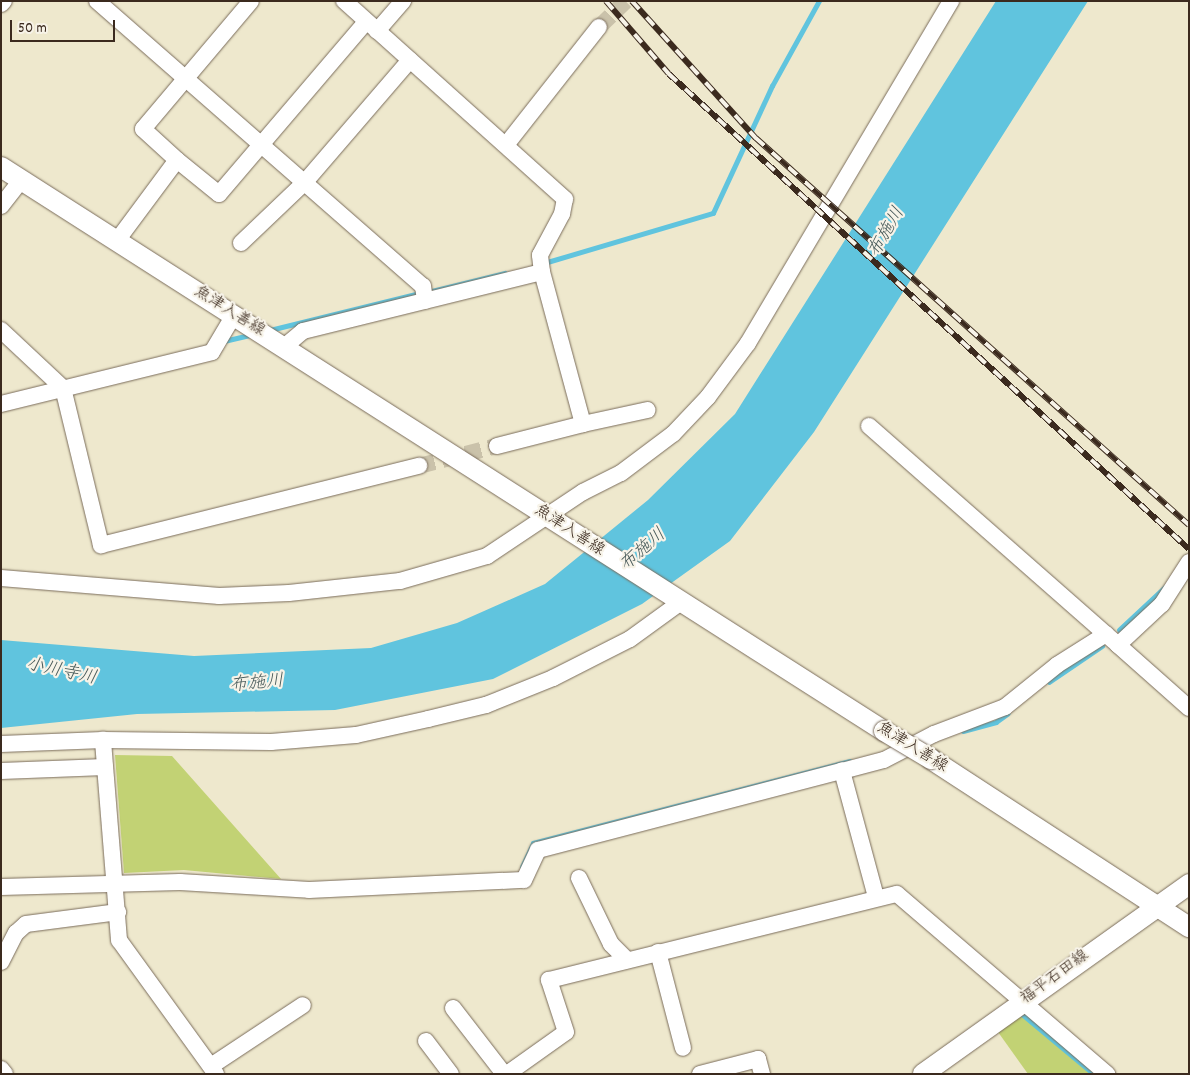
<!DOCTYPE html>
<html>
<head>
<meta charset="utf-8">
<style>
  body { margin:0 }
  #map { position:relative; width:1190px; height:1075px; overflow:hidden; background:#eee8cd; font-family:Dekko,"Klee One",sans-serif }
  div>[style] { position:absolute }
  .green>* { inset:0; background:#c2d274 }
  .water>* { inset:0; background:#60c4de }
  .stream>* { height:4.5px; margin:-2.25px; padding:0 2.25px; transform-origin:2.25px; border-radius:2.25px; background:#60c4de }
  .minor-tunnel>* { height:16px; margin-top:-8px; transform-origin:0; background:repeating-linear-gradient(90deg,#cac2aa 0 16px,transparent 0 24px) }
  .roads { filter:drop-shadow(0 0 1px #7a6c5b) drop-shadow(0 0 1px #7a6c5b) }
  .minor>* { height:16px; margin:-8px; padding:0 8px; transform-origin:8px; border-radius:8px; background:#fff }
  .major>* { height:20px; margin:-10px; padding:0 10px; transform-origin:10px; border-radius:10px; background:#fff }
  .rail>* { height:5.5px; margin-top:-2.75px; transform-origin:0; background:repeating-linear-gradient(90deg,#f7f3e8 0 11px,#3b2a1e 0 22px); box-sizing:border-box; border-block:1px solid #3b2a1e }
  .bridges { filter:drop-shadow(0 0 1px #7a6c5b) drop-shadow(0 0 1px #7a6c5b) }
  .major-bridge>* { height:20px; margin:-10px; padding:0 10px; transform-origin:10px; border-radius:10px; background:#fff }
  span { translate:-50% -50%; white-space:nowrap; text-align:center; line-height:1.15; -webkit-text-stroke:4.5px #f7f3e8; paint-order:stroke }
  .street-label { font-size:16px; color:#3b2a1e }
  .water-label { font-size:18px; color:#465858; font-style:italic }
  .frame { position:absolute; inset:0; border:2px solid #3b2a1e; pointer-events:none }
  .scale { position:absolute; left:10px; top:20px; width:105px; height:22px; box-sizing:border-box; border:2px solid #3b2a1e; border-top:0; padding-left:6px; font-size:15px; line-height:18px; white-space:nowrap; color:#3b2a1e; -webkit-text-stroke:4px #f7f3e8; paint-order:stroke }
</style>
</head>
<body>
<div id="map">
  <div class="green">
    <div style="clip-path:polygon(115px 755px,172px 756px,281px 879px,184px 870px,124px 873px)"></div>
    <div style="clip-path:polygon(1023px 1015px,1091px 1074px,1028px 1074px,998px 1032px)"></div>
  </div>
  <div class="water">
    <div style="clip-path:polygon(996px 1px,1088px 1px,814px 432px,730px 541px,642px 604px,493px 679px,335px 710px,137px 714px,1px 728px,1px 640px,194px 656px,371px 648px,457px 623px,545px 584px,648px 500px,735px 414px)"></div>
  </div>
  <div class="stream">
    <div style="left:544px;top:263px;width:176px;rotate:-16.5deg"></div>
    <div style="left:713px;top:213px;width:140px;rotate:-65.1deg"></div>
    <div style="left:772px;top:86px;width:97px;rotate:-61.1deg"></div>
    <div style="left:428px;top:292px;width:79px;rotate:-13.9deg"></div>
    <div style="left:270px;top:330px;width:154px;rotate:-13.9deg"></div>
    <div style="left:224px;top:341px;width:27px;rotate:-13deg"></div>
    <div style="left:1119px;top:630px;width:63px;rotate:-43.1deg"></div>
    <div style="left:1049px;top:682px;width:64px;rotate:-34.2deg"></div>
    <div style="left:963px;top:731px;width:34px;rotate:-15deg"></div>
    <div style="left:996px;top:722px;width:14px;rotate:-36deg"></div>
    <div style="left:522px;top:867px;width:26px;rotate:-65deg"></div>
    <div style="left:533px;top:843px;width:327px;rotate:-14.5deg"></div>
    <div style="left:1022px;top:1014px;width:94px;rotate:39.8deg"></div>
  </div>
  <div class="minor-tunnel">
    <div style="left:599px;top:27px;width:37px;rotate:-44deg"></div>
    <div style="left:419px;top:466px;width:81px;rotate:-14.4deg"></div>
  </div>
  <div class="roads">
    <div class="minor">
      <div style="left:97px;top:1px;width:433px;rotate:41.2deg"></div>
      <div style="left:423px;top:286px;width:15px;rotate:82deg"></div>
      <div style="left:1px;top:4px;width:4px;rotate:-45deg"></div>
      <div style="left:377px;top:31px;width:40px;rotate:-49deg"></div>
      <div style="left:506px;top:145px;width:150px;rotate:-51.8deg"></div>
      <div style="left:177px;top:160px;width:54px;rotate:39deg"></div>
      <div style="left:219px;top:194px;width:226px;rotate:-49.5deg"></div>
      <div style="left:1px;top:206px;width:33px;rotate:-52deg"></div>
      <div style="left:116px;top:242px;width:102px;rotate:-53.4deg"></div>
      <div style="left:177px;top:160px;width:46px;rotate:-137.6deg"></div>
      <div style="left:143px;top:129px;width:167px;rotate:-49.8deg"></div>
      <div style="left:241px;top:243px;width:88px;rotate:-43.6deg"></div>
      <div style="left:305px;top:182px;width:161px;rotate:-49.3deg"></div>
      <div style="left:1px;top:330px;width:85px;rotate:43.1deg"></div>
      <div style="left:63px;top:388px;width:162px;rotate:76.4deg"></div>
      <div style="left:101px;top:545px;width:328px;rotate:-14deg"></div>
      <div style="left:284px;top:347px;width:25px;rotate:-40deg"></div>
      <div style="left:303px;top:331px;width:246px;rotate:-13.9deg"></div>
      <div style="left:542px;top:272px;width:17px;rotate:-97deg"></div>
      <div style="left:540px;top:255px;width:47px;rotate:-61.8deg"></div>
      <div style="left:562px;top:214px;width:15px;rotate:-79deg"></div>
      <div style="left:565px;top:199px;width:297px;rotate:-138.1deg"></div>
      <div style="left:1px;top:404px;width:217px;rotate:-13.8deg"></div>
      <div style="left:212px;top:352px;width:43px;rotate:-59.3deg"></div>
      <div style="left:583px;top:424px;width:66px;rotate:-12.2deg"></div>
      <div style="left:869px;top:426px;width:332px;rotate:41.3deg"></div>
      <div style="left:497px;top:446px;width:89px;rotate:-14.3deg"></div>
      <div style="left:583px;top:424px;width:157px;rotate:-105.1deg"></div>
      <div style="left:1189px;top:562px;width:50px;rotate:122.7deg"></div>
      <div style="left:1162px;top:604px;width:60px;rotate:137deg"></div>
      <div style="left:1118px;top:645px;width:95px;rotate:41.6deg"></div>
      <div style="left:1px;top:578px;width:219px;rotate:4.7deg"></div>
      <div style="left:219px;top:596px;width:70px;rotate:-2.5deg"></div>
      <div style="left:289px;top:593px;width:112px;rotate:-6.2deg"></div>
      <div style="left:400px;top:581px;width:91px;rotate:-16deg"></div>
      <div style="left:487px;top:556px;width:115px;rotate:-33.7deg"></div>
      <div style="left:583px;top:492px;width:42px;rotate:-26.6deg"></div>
      <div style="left:621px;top:473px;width:65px;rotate:-36.9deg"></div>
      <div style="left:673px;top:434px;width:51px;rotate:-46.6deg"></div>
      <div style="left:708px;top:397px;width:67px;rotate:-53.5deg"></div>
      <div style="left:748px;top:343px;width:398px;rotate:-59.3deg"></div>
      <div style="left:1px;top:744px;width:102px;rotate:-2.2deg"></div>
      <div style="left:1px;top:771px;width:104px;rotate:-2.2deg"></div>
      <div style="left:579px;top:878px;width:73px;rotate:64.1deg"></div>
      <div style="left:611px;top:944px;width:23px;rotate:45deg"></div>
      <div style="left:1px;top:887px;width:179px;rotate:-1.6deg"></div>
      <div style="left:180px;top:882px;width:129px;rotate:3.5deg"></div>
      <div style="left:309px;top:890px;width:215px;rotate:-2.7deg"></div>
      <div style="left:524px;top:880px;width:33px;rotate:-65deg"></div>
      <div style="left:538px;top:850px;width:314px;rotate:-14.6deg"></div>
      <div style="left:876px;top:897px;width:131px;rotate:-105.1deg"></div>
      <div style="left:842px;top:771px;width:43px;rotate:-14.7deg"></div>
      <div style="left:884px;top:760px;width:56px;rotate:-27.5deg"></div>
      <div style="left:934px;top:734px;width:76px;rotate:-20.8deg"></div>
      <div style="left:1005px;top:707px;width:67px;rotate:-38.9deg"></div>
      <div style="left:1057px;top:665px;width:58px;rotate:-32.3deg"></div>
      <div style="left:658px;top:952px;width:99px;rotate:75.4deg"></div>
      <div style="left:1px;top:962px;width:33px;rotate:-63deg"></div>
      <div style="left:16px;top:933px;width:13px;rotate:-42deg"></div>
      <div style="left:26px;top:924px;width:93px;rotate:-7.4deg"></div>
      <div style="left:453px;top:1008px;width:83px;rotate:52.3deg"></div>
      <div style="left:426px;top:1041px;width:41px;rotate:52.9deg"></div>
      <div style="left:211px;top:1066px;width:110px;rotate:-33.5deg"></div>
      <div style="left:1px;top:1069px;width:6px;rotate:51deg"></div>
      <div style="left:216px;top:1074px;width:165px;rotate:-125.9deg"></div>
      <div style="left:119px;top:940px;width:201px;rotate:-94.6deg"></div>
      <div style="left:103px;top:740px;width:168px;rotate:0.7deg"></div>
      <div style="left:271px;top:742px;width:85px;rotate:-4.7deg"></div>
      <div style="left:356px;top:735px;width:74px;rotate:-12.5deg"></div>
      <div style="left:428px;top:719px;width:60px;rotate:-13.6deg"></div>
      <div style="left:486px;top:705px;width:72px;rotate:-21.9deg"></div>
      <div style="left:553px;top:678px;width:86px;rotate:-26.9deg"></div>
      <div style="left:630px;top:639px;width:63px;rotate:-36deg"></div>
      <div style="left:507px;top:1074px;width:72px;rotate:-35.4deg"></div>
      <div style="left:566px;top:1032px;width:55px;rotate:-108.1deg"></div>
      <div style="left:549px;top:980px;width:358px;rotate:-13.9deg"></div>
      <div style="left:897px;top:894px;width:277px;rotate:40.6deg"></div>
      <div style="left:700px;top:1074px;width:60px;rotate:-14.5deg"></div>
      <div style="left:758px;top:1059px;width:16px;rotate:75deg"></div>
    </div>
    <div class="major">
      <div style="left:1px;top:167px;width:1048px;rotate:32.57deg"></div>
      <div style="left:931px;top:759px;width:308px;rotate:33.1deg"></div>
      <div style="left:923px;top:1074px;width:327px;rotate:-35.5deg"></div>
    </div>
  </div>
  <div class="rail">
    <div style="left:606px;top:1px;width:96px;rotate:49.2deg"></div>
    <div style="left:669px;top:74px;width:704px;rotate:42.41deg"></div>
    <div style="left:632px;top:1px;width:185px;rotate:47.9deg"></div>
    <div style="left:756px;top:138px;width:581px;rotate:41.79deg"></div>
  </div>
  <div class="bridges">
    <div class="major-bridge">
      <div style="left:884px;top:731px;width:55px;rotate:30.8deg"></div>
    </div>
  </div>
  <div class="street-label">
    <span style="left:229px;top:312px;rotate:32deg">魚津入善線</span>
    <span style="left:569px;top:531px;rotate:33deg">魚津入善線</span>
    <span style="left:912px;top:748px;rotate:32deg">魚津入善線</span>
    <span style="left:1055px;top:978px;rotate:-36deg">福平石田線</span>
  </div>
  <div class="water-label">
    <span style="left:888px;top:233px;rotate:-60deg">布施川</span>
    <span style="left:644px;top:551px;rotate:-41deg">布施川</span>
    <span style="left:61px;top:673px;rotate:12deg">小川寺川</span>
    <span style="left:257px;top:685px;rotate:-5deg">布施川</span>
  </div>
  <div class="frame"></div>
  <div class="scale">50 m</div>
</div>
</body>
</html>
